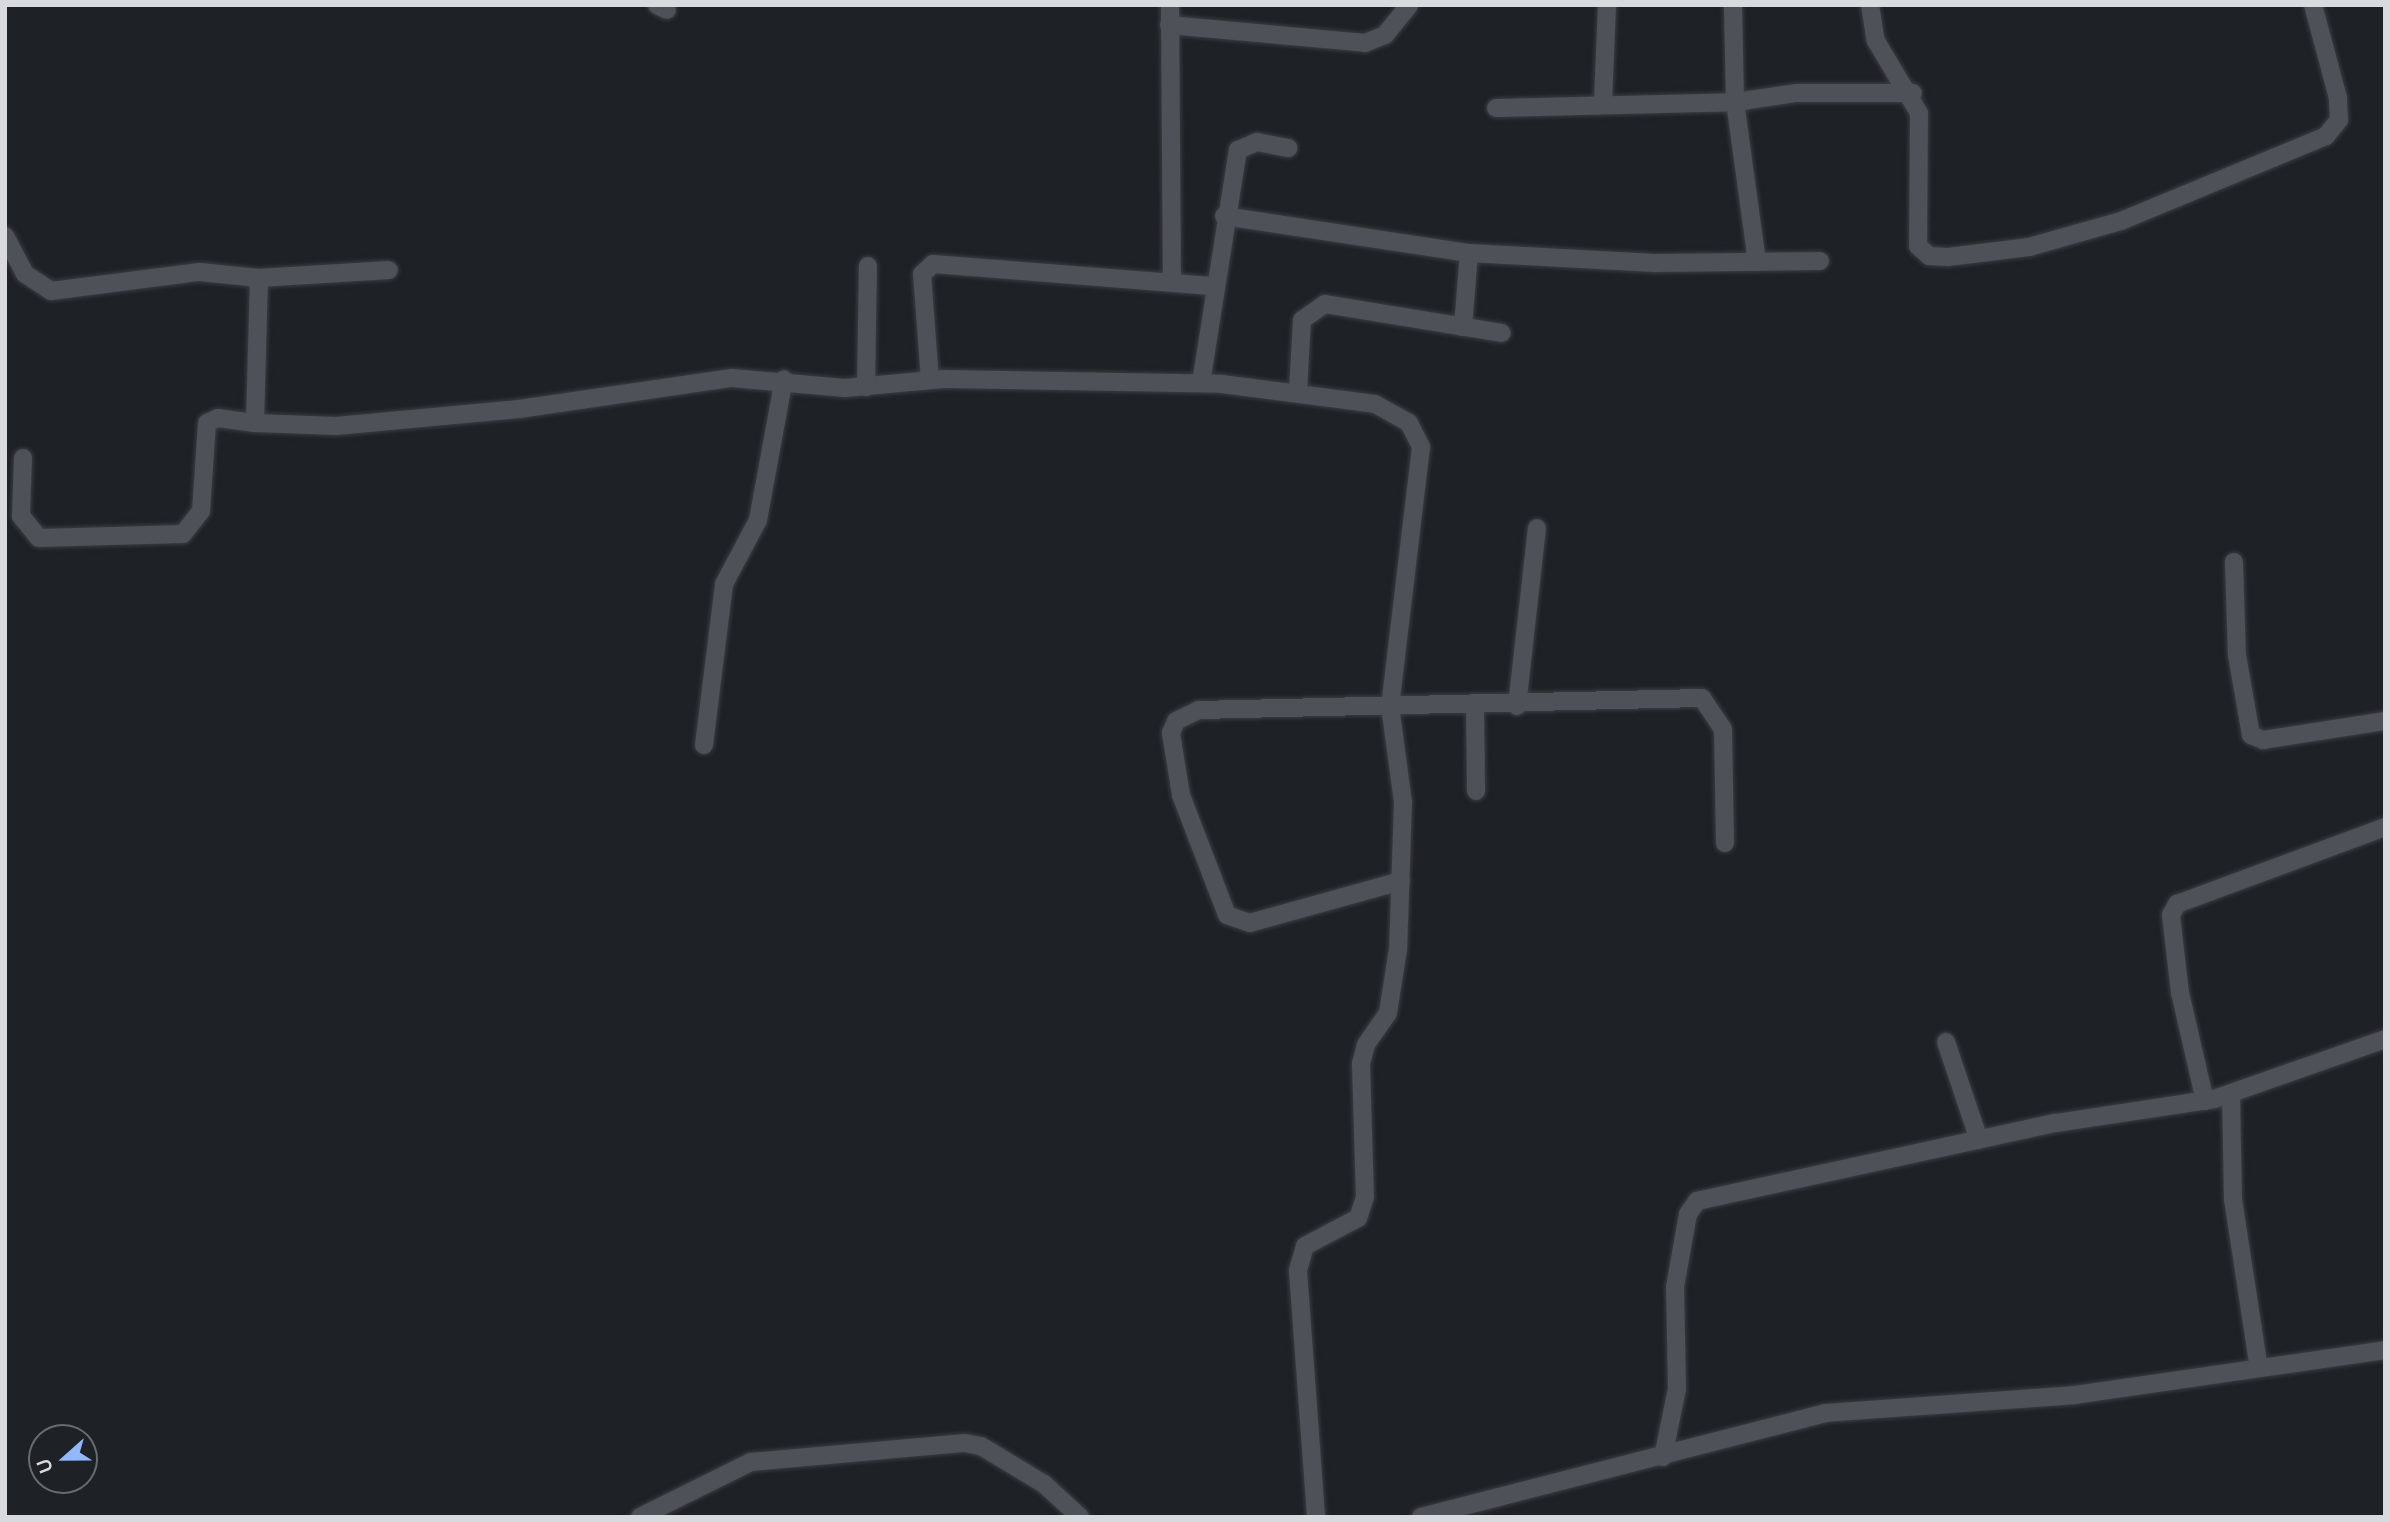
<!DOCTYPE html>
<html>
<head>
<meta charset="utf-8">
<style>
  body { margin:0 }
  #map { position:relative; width:2390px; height:1522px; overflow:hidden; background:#1e2126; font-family:Cabin,sans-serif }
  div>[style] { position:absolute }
  .roads { filter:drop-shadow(0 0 2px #3a3d41) drop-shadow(0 0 2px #3a3d41) }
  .minor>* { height:18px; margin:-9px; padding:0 9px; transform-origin:9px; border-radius:9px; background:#4e5157 }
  span { translate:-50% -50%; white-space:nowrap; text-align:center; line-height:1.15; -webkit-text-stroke:6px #1e2126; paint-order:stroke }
  .frame { position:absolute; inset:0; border:7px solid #d8dade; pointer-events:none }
  .north { position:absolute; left:28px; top:1424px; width:70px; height:70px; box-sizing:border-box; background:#1e2126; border:2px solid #686b70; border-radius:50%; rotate:249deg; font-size:19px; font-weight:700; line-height:28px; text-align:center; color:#d8dade }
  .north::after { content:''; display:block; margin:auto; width:24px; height:32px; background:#92b7fd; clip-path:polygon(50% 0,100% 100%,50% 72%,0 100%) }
</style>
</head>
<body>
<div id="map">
  <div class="roads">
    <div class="minor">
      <div style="left:657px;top:5px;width:11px;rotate:27deg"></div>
      <div style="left:1170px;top:5px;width:276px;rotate:89.6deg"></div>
      <div style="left:1870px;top:5px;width:36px;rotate:81deg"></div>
      <div style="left:1876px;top:41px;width:84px;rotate:59.2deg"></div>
      <div style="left:1919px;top:113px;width:133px;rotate:90.4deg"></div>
      <div style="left:1918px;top:246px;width:15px;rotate:42deg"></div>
      <div style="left:1929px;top:256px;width:19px;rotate:3deg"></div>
      <div style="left:1948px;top:257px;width:82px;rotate:-7deg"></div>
      <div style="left:2029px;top:247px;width:96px;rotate:-15.8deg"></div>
      <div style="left:2121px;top:221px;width:222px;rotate:-22.5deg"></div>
      <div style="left:2326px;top:136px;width:21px;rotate:-51deg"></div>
      <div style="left:2339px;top:120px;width:22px;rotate:-93deg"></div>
      <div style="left:2338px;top:98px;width:96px;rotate:-105deg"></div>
      <div style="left:1169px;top:25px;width:197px;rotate:5.2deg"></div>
      <div style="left:1365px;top:43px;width:22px;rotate:-22deg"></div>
      <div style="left:1385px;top:35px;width:38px;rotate:-51deg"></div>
      <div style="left:1603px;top:101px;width:96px;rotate:-87.6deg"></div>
      <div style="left:1496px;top:108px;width:239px;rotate:-1.4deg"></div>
      <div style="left:1735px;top:102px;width:97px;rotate:-91.2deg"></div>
      <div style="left:1224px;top:216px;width:248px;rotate:8.6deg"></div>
      <div style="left:1469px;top:253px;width:186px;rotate:3.1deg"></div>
      <div style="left:1655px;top:263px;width:165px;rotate:-0.7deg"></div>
      <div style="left:5px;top:236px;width:43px;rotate:62.2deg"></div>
      <div style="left:25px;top:274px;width:31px;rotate:33deg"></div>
      <div style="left:51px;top:291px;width:150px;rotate:-7.3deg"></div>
      <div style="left:200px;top:272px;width:59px;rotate:5.8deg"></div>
      <div style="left:259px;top:278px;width:145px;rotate:91.6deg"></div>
      <div style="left:255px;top:423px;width:81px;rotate:2.1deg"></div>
      <div style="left:336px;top:426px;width:184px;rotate:-5.3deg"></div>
      <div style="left:519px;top:409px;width:215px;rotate:-8.3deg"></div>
      <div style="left:732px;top:378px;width:113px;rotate:5.1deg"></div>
      <div style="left:845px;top:388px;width:99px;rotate:-5.2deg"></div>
      <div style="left:944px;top:379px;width:278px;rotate:1deg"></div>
      <div style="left:1222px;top:384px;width:154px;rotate:7.4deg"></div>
      <div style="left:1375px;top:404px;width:39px;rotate:29deg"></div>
      <div style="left:1409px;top:423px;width:27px;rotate:63deg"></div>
      <div style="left:1421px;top:447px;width:261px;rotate:96.8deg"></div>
      <div style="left:1390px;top:706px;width:97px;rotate:82.3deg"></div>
      <div style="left:1403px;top:802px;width:147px;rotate:91.9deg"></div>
      <div style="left:1398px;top:949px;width:65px;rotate:98.9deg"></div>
      <div style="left:1388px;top:1013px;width:39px;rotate:125deg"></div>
      <div style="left:1366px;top:1045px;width:20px;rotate:105deg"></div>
      <div style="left:1361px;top:1064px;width:133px;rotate:88.3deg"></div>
      <div style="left:1365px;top:1197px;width:22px;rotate:108deg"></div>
      <div style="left:1358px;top:1218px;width:60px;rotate:152.2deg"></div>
      <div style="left:1305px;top:1246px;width:26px;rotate:106deg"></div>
      <div style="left:1298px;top:1271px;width:247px;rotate:85.8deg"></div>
      <div style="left:1757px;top:262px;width:162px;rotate:-97.8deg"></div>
      <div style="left:1735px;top:102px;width:63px;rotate:-8.3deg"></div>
      <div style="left:1797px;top:93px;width:116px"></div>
      <div style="left:259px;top:278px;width:130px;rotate:-3.5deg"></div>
      <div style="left:1463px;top:327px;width:74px;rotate:-85.4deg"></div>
      <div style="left:930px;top:380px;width:106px;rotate:-94.3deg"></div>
      <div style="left:922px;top:274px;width:15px;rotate:-42deg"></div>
      <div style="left:933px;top:264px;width:283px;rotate:4.5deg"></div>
      <div style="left:1201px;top:383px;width:236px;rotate:-81deg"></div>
      <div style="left:1238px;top:150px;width:21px;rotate:-23deg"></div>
      <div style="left:1257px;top:142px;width:32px;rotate:11deg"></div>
      <div style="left:866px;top:387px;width:121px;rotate:-89.1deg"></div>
      <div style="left:1298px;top:391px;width:71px;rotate:-86.8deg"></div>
      <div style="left:1302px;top:320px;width:28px;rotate:-35deg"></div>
      <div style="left:1325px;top:304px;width:179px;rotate:9.3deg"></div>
      <div style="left:23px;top:458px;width:58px;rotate:92deg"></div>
      <div style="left:21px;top:516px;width:28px;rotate:51deg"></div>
      <div style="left:39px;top:538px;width:144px;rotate:-1.6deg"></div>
      <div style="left:183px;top:534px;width:29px;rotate:-52deg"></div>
      <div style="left:201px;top:511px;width:88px;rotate:-86.1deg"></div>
      <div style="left:207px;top:423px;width:12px;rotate:-24deg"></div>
      <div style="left:218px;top:418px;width:37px;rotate:8deg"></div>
      <div style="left:2234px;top:562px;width:93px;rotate:88.2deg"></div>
      <div style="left:2237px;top:655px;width:81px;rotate:80.1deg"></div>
      <div style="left:2251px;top:735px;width:13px;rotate:23deg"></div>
      <div style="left:2263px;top:740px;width:123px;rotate:-8.9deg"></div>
      <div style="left:1475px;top:706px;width:85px;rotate:89.3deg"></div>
      <div style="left:1517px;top:706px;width:179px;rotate:-83.6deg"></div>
      <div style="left:704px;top:745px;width:162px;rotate:-82.9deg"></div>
      <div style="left:724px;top:584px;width:72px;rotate:-62deg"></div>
      <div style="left:758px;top:520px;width:143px;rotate:-79.6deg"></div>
      <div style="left:1401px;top:881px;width:157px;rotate:164.5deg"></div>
      <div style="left:1250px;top:923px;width:24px;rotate:-161deg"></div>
      <div style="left:1227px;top:915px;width:129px;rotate:-111deg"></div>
      <div style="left:1181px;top:795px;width:63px;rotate:-99.2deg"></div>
      <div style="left:1171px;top:733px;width:13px;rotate:-67deg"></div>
      <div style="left:1176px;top:721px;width:25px;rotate:-26deg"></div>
      <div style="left:1199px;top:710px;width:503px;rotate:-1.37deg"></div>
      <div style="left:1702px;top:698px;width:37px;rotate:56deg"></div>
      <div style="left:1723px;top:729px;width:114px;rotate:89deg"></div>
      <div style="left:1946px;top:1042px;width:103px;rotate:71.4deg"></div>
      <div style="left:2231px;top:1094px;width:105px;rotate:88.9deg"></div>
      <div style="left:2233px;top:1199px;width:171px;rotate:81.3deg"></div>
      <div style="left:2205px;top:1101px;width:111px;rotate:-103deg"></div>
      <div style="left:2180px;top:993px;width:79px;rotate:-96.6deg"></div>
      <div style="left:2171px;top:915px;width:13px;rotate:-61deg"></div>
      <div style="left:2177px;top:904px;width:222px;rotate:-20.3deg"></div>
      <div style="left:1663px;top:1457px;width:69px;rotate:-78.4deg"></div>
      <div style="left:1677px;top:1389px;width:102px;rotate:-91.1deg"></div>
      <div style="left:1675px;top:1287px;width:74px;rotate:-79.9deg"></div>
      <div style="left:1688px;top:1214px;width:16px;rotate:-55deg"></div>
      <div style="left:1697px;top:1201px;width:367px;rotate:-12.3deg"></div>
      <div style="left:2056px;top:1123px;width:160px;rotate:-8.6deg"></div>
      <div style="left:2214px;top:1099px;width:181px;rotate:-19.3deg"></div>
      <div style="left:640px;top:1517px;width:124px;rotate:-26.4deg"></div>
      <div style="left:751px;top:1462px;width:215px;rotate:-5.1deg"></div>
      <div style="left:965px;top:1443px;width:16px;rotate:11deg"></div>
      <div style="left:981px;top:1446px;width:74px;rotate:31.1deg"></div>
      <div style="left:1044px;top:1484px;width:49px;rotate:42.5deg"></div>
      <div style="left:1421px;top:1517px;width:417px;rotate:-14.4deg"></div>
      <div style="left:1825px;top:1413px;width:250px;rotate:-4.1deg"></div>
      <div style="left:2074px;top:1395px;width:314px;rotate:-8.2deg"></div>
    </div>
  </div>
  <div class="frame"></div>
  <div class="north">U</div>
</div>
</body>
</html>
